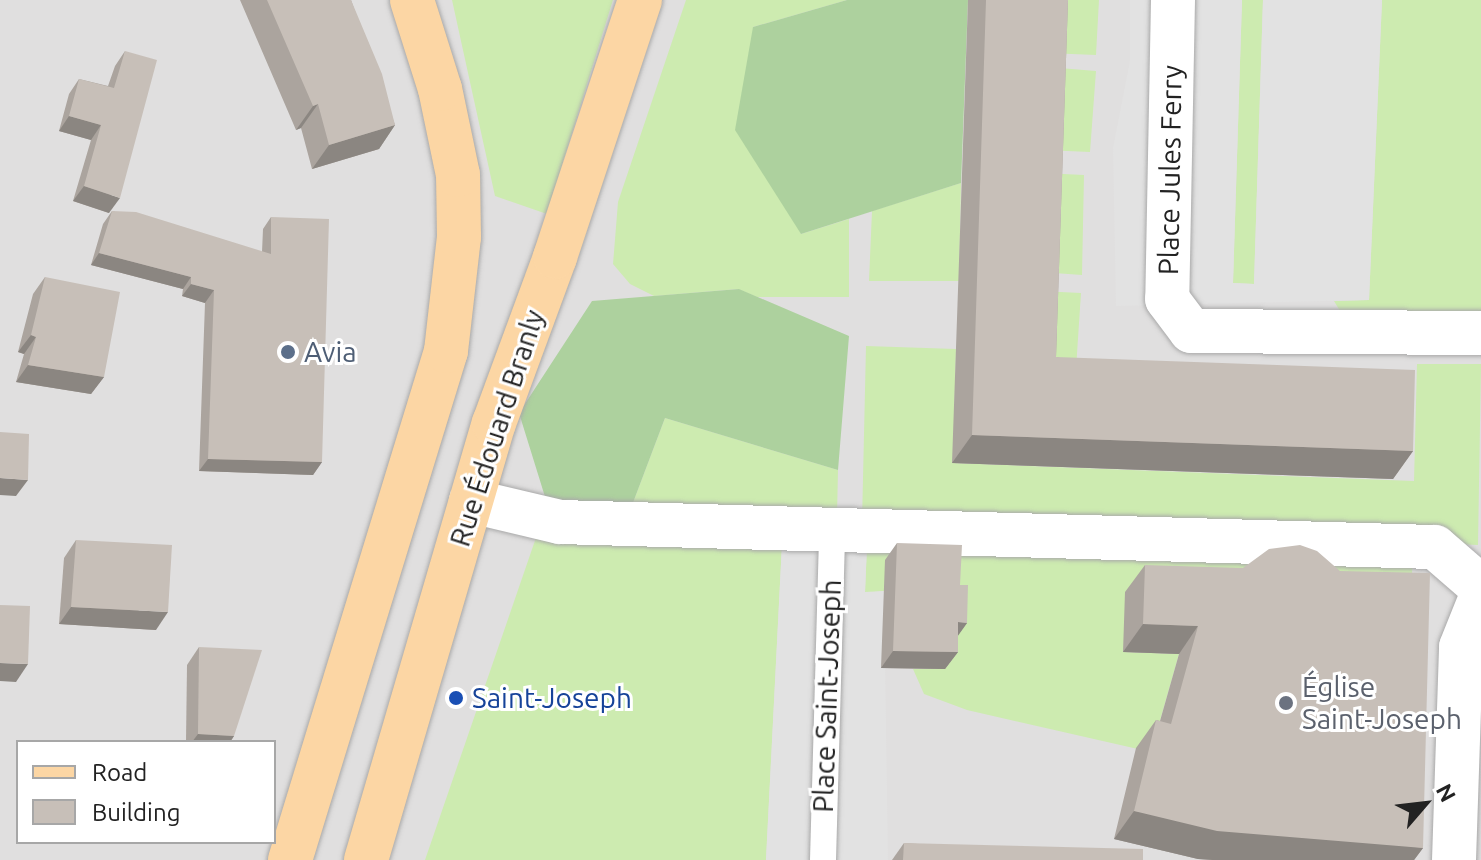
<!DOCTYPE html>
<html>
<head>
<meta charset="utf-8">
<style>
  body { margin:0 }
  #map { position:relative; width:1481px; height:860px; overflow:hidden; background:#f2efe9; font-family:Ubuntu,sans-serif }
  div>[style] { position:absolute }
  .residential>* { inset:0; background:#e0dfdf }
  .grass>* { inset:0; background:#cdebb0 }
  .forest>* { inset:0; background:#add19e }
  .parking>* { inset:0; background:#e2e2e2 }
  .roads { filter:drop-shadow(0 0 2px #a9a9a9) drop-shadow(0 0 2px #a9a9a9) }
  .service>* { height:26px; margin:-13px; padding:0 13px; transform-origin:13px; border-radius:13px; background:#fff }
  .minor>* { height:44px; margin:-22px; padding:0 22px; transform-origin:22px; border-radius:22px; background:#fff }
  .primary>* { height:44px; margin:-22px; padding:0 22px; transform-origin:22px; border-radius:22px; background:#fcd6a4 }
  .wall>* { inset:0; background:#aba49e }
  .shaded-wall>* { inset:0; background:#8b8681 }
  .building>* { inset:0; background:#c7bfb8 }
  .dots>* { width:22px; height:22px; translate:-50% -50%; box-sizing:border-box; border:4px solid #fff; border-radius:50% }
  span { translate:-50% -50%; white-space:nowrap; text-align:center; line-height:1.15; -webkit-text-stroke:6px #fff; paint-order:stroke }
  .street-label { font-size:28px; color:#222 }
  .service-label { font-size:28px; color:#4e5e75 }
  .left { translate:0 -50%; text-align:left }
  .worship-label { font-size:28px; color:#5b616d }
  .transit-label { font-size:28px; color:#164399 }
  .legend { position:absolute; left:16px; top:740px; width:260px; height:104px; box-sizing:border-box; background:#fff; border:2px solid #a7a7a7; margin:0; padding:10px 14px; list-style:none; font-size:24px; color:#222 }
  .legend li { display:flex; align-items:center; gap:16px; height:40px }
  .legend b { width:40px; border:2px solid #a7a7a7 }
  .north { position:absolute; left:1385px; top:764px; width:80px; height:80px; -webkit-text-stroke:6px #fff; paint-order:stroke; rotate:62deg; font-size:22px; font-weight:700; line-height:32px; text-align:center; color:#222 }
  .north::after { content:''; display:block; margin:auto; width:28px; height:36px; background:#222; clip-path:polygon(50% 0,100% 100%,50% 72%,0 100%) }
</style>
</head>
<body>
<div id="map">
  <div class="residential">
    <div style="clip-path:polygon(evenodd,0 0,1481px 0,1481px 860px,0 860px,0 0,18px 742px,274px 742px,274px 842px,18px 842px,18px 742px)"></div>
  </div>
  <div class="grass">
    <div style="clip-path:polygon(452px 0,613px 0,547px 214px,495px 196px)"></div>
    <div style="clip-path:polygon(686px 0,847px 0,753px 27px,801px 234px,849px 219px,849px 297px,757px 297px,738px 289px,654px 296px,630px 284px,613px 264px,618px 202px)"></div>
    <div style="clip-path:polygon(1049px 0,1099px 0,1096px 55px,1047px 53px)"></div>
    <div style="clip-path:polygon(1242px 0,1263px 0,1254px 284px,1233px 283px)"></div>
    <div style="clip-path:polygon(1382px 0,1481px 0,1481px 319px,1343px 316px,1334px 301px,1369px 300px)"></div>
    <div style="clip-path:polygon(1047px 67px,1096px 71px,1090px 152px,1044px 150px)"></div>
    <div style="clip-path:polygon(1043px 173px,1084px 175px,1082px 275px,1040px 272px)"></div>
    <div style="clip-path:polygon(961px 183px,959px 281px,869px 281px,872px 211px)"></div>
    <div style="clip-path:polygon(1040px 291px,1081px 293px,1076px 369px,1037px 368px)"></div>
    <div style="clip-path:polygon(866px 346px,956px 349px,953px 463px,1414px 481px,1417px 364px,1481px 364px,1478px 545px,862px 522px)"></div>
    <div style="clip-path:polygon(665px 418px,838px 470px,837px 516px,631px 508px)"></div>
    <div style="clip-path:polygon(540px 526px,782px 544px,766px 860px,425px 860px)"></div>
    <div style="clip-path:polygon(867px 545px,1413px 559px,1410px 600px,1124px 652px,1179px 654px,1151px 752px,967px 710px,924px 694px,913px 669px,945px 669px,884px 591px,865px 593px)"></div>
  </div>
  <div class="forest">
    <div style="clip-path:polygon(847px 0,968px 0,961px 183px,801px 234px,735px 130px,753px 27px)"></div>
    <div style="clip-path:polygon(739px 289px,849px 336px,838px 470px,665px 418px,631px 508px,546px 500px,519px 413px,592px 301px)"></div>
  </div>
  <div class="parking">
    <div style="clip-path:polygon(1130px 0,1242px 0,1233px 283px,1254px 284px,1263px 0,1382px 0,1369px 300px,1116px 306px,1113px 148px,1130px 61px)"></div>
    <div style="clip-path:polygon(782px 544px,867px 545px,865px 592px,884px 591px,888px 860px,766px 860px)"></div>
  </div>
  <div class="roads">
    <div class="service">
      <div style="left:823px;top:860px;width:328px;rotate:-88.4deg"></div>
    </div>
    <div class="minor">
      <div style="left:1173px;top:0;width:299px;rotate:91.1deg"></div>
      <div style="left:1167px;top:299px;width:40px;rotate:53deg"></div>
      <div style="left:1191px;top:331px;width:290px;rotate:0.4deg"></div>
      <div style="left:471px;top:501px;width:91px;rotate:13.3deg"></div>
      <div style="left:560px;top:522px;width:875px;rotate:1.64deg"></div>
      <div style="left:1435px;top:547px;width:61px;rotate:41deg"></div>
      <div style="left:1454px;top:860px;width:213px;rotate:-88.1deg"></div>
      <div style="left:1461px;top:647px;width:54px;rotate:-68.2deg"></div>
    </div>
    <div class="primary">
      <div style="left:290px;top:860px;width:532px;rotate:-72.96deg"></div>
      <div style="left:446px;top:351px;width:115px;rotate:-83.5deg"></div>
      <div style="left:459px;top:237px;width:62px;rotate:-90.9deg"></div>
      <div style="left:458px;top:175px;width:88px;rotate:-101.8deg"></div>
      <div style="left:440px;top:89px;width:93px;rotate:-107.5deg"></div>
      <div style="left:366px;top:860px;width:455px;rotate:-73.7deg"></div>
      <div style="left:494px;top:423px;width:177px;rotate:-69.8deg"></div>
      <div style="left:555px;top:257px;width:271px;rotate:-71.7deg"></div>
    </div>
  </div>
  <div class="wall">
    <div style="clip-path:polygon(240px 0,351px 0,395px 125px,379px 149px,312px 169px,301px 128px,296px 130px)"></div>
    <div style="clip-path:polygon(968px 0,1068px 0,1056px 357px,1413px 451px,1393px 479px,952px 463px)"></div>
    <div style="clip-path:polygon(125px 51px,109px 213px,73px 201px,91px 140px,59px 131px,69px 94px,79px 79px,108px 86px,115px 66px)"></div>
    <div style="clip-path:polygon(112px 211px,262px 252px,263px 229px,271px 217px,322px 462px,313px 475px,199px 471px,205px 303px,182px 296px,183px 289px,91px 265px,103px 224px)"></div>
    <div style="clip-path:polygon(45px 277px,104px 377px,91px 394px,16px 382px,24px 354px,18px 352px,33px 294px)"></div>
    <div style="clip-path:polygon(76px 540px,156px 630px,59px 624px,64px 558px)"></div>
    <div style="clip-path:polygon(897px 543px,960px 585px,967px 623px,958px 635px,958px 652px,945px 669px,881px 668px,885px 560px)"></div>
    <div style="clip-path:polygon(1145px 565px,1423px 848px,1414px 860px,1213px 860px,1198px 859px,1114px 839px,1136px 748px,1156px 720px,1160px 721px,1179px 654px,1123px 652px,1125px 592px)"></div>
    <div style="clip-path:polygon(199px 647px,234px 736px,230px 742px,186px 742px,187px 665px)"></div>
    <div style="clip-path:polygon(904px 843px,1143px 860px,892px 860px)"></div>
  </div>
  <div class="shaded-wall">
    <div style="clip-path:polygon(318px 104px,301px 128px,296px 130px,313px 106px)"></div>
    <div style="clip-path:polygon(69px 116px,101px 125px,91px 140px,59px 131px)"></div>
    <div style="clip-path:polygon(395px 125px,379px 149px,312px 169px,329px 145px)"></div>
    <div style="clip-path:polygon(84px 186px,120px 198px,109px 213px,73px 201px)"></div>
    <div style="clip-path:polygon(99px 253px,191px 277px,183px 289px,91px 265px)"></div>
    <div style="clip-path:polygon(191px 284px,214px 290px,205px 303px,182px 296px)"></div>
    <div style="clip-path:polygon(31px 335px,36px 337px,24px 354px,18px 352px)"></div>
    <div style="clip-path:polygon(28px 365px,104px 377px,91px 394px,16px 382px)"></div>
    <div style="clip-path:polygon(972px 435px,1413px 451px,1393px 479px,952px 463px)"></div>
    <div style="clip-path:polygon(208px 459px,322px 462px,313px 475px,199px 471px)"></div>
    <div style="clip-path:polygon(0 478px,28px 480px,16px 496px,0 495px)"></div>
    <div style="clip-path:polygon(71px 607px,168px 612px,156px 630px,59px 624px)"></div>
    <div style="clip-path:polygon(958px 622px,967px 623px,955px 640px)"></div>
    <div style="clip-path:polygon(1143px 624px,1198px 626px,1179px 654px,1123px 652px)"></div>
    <div style="clip-path:polygon(893px 651px,958px 652px,945px 669px,881px 668px)"></div>
    <div style="clip-path:polygon(0 663px,28px 664px,16px 682px,0 681px)"></div>
    <div style="clip-path:polygon(198px 734px,234px 736px,230px 742px,192px 742px)"></div>
    <div style="clip-path:polygon(1134px 811px,1423px 848px,1414px 860px,1213px 860px,1198px 859px,1114px 839px)"></div>
  </div>
  <div class="building">
    <div style="clip-path:polygon(267px 0,351px 0,382px 74px,395px 125px,329px 145px,318px 104px,313px 106px)"></div>
    <div style="clip-path:polygon(986px 0,1068px 0,1056px 357px,1415px 370px,1413px 451px,972px 435px)"></div>
    <div style="clip-path:polygon(125px 51px,157px 60px,120px 198px,84px 186px,101px 125px,69px 116px,79px 79px,114px 88px)"></div>
    <div style="clip-path:polygon(112px 211px,136px 212px,271px 254px,271px 217px,329px 219px,322px 462px,208px 459px,214px 290px,191px 284px,191px 277px,99px 253px)"></div>
    <div style="clip-path:polygon(45px 277px,120px 292px,104px 377px,28px 365px,36px 337px,31px 335px)"></div>
    <div style="clip-path:polygon(0 432px,29px 434px,28px 480px,0 478px)"></div>
    <div style="clip-path:polygon(76px 540px,172px 545px,168px 612px,71px 607px)"></div>
    <div style="clip-path:polygon(897px 543px,962px 545px,960px 585px,968px 585px,967px 623px,958px 622px,958px 652px,893px 651px)"></div>
    <div style="clip-path:polygon(1300px 545px,1317px 551px,1340px 571px,1430px 573px,1423px 848px,1217px 831px,1134px 811px,1156px 720px,1171px 724px,1198px 626px,1143px 624px,1145px 565px,1243px 568px,1269px 549px)"></div>
    <div style="clip-path:polygon(0 605px,30px 606px,28px 664px,0 663px)"></div>
    <div style="clip-path:polygon(199px 647px,262px 650px,234px 736px,198px 734px)"></div>
    <div style="clip-path:polygon(904px 843px,1143px 849px,1143px 860px,903px 860px)"></div>
  </div>
  <div class="dots">
    <div style="left:288px;top:352px;background:#5c6f8a"></div>
    <div style="left:456px;top:698px;background:#1a4fb4"></div>
    <div style="left:1286px;top:703px;background:#6b7280"></div>
  </div>
  <div class="street-label">
    <span style="left:1170px;top:170px;rotate:-89deg">Place Jules Ferry</span>
    <span style="left:497px;top:428px;rotate:-72deg">Rue Édouard Branly</span>
    <span style="left:827px;top:696px;rotate:-88deg">Place Saint-Joseph</span>
  </div>
  <div class="service-label">
    <span class="left" style="left:304px;top:352px">Avia</span>
  </div>
  <div class="worship-label">
    <span class="left" style="left:1302px;top:703px">Église<br>Saint-Joseph</span>
  </div>
  <div class="transit-label">
    <span class="left" style="left:472px;top:698px">Saint-Joseph</span>
  </div>
  <ul class="legend">
  <li><b style="height:10px;background:#fcd6a4"></b>Road</li>
  <li><b style="height:22px;background:#c7bfb8"></b>Building</li>
  </ul>
  <div class="north">N</div>
</div>
</body>
</html>
